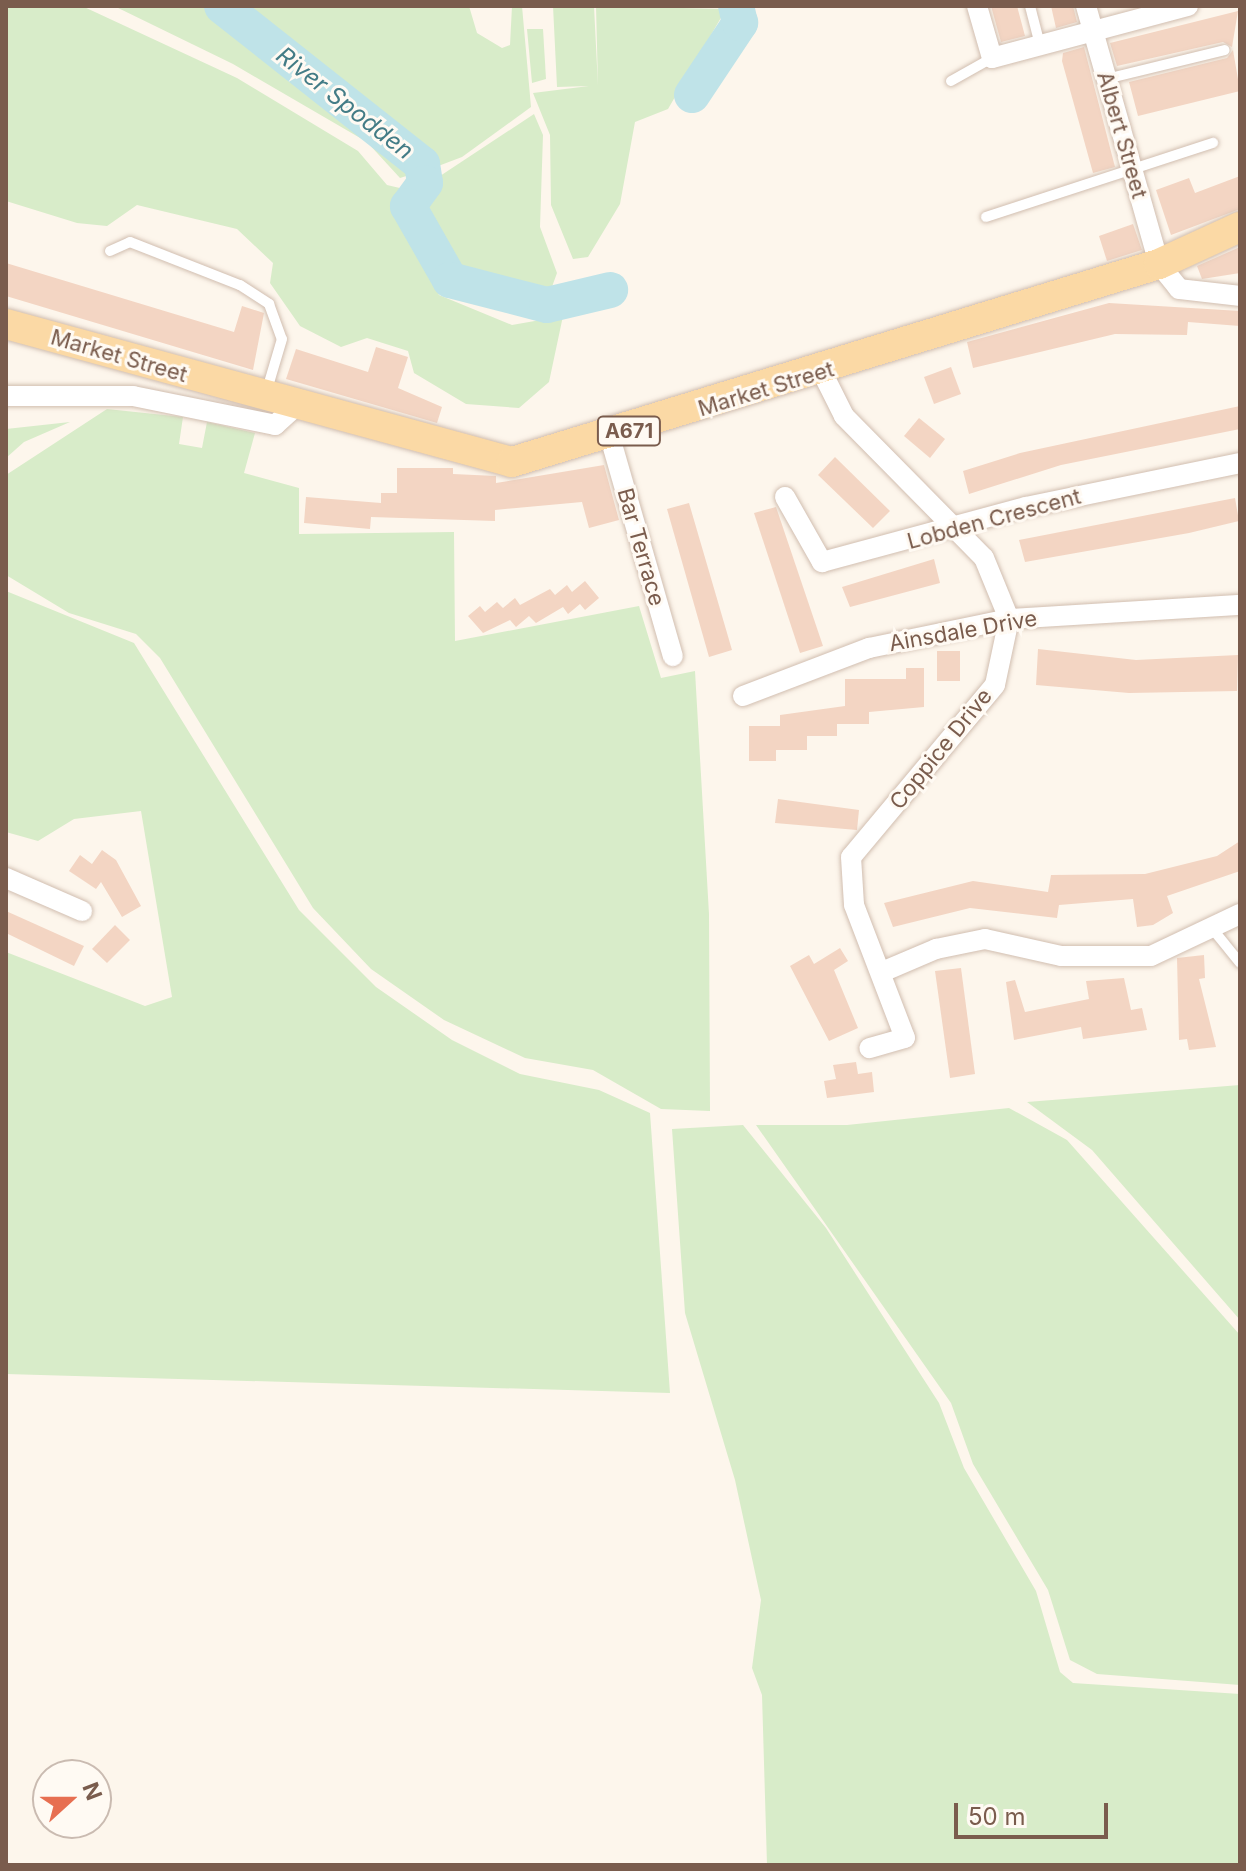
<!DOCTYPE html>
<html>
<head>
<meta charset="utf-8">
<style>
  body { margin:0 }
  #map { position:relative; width:1246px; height:1871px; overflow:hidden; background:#fdf6ec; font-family:Inter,sans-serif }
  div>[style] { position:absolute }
  .green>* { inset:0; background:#d8ecc9 }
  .river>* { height:36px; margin:-18px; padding:0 18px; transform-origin:18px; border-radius:18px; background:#bfe3e8 }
  .building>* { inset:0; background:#f3d5c3 }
  .roads { filter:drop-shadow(0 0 2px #d1beb0) drop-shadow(0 0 2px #d1beb0) }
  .lane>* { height:10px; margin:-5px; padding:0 5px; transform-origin:5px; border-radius:5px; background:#fff }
  .street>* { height:20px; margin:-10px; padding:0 10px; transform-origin:10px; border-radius:10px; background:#fff }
  .primary>* { height:30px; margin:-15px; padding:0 15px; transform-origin:15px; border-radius:15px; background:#fbd9a5 }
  span { translate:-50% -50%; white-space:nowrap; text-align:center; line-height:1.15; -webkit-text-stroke:6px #fffaf3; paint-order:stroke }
  .shield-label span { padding:2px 6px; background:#fffaf3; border:2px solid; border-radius:6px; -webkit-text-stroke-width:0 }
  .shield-label { font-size:20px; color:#7a5c4d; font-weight:700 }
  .street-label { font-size:22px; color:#7a5c4d }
  .water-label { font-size:24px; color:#437c86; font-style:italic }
  .frame { position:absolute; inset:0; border:8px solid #7a5c4d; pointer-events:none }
  .north { position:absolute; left:32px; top:1759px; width:80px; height:80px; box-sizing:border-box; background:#fffaf3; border:2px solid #cabbb1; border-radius:50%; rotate:69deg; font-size:22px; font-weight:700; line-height:32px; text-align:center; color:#7a5c4d }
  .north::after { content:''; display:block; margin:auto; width:28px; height:36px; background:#e76f51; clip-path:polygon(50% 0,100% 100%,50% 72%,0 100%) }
  .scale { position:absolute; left:954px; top:1803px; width:154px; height:36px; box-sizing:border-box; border:4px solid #7a5c4d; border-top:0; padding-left:10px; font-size:24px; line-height:28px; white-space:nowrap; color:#7a5c4d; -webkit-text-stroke:6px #fffaf3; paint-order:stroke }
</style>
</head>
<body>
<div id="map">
  <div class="green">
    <div style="clip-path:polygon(6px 6px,82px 6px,237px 78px,358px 151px,387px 185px,404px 189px,402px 209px,439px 295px,512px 325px,563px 316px,549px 382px,519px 408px,466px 404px,414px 373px,408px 351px,367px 338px,341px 347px,300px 326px,270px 283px,273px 263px,237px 229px,137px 205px,107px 226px,77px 223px,6px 201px)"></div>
    <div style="clip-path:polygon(114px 6px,209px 6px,419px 172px,400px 178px,367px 142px,233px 64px)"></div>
    <div style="clip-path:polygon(234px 6px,469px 6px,477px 33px,502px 48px,510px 45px,512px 6px,522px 6px,531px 107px,462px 157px,433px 168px,426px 154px)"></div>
    <div style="clip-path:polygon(553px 6px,594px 6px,598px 86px,596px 6px,726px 9px,668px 109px,635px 122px,620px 204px,588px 257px,573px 259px,551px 205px,550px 135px,533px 93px,589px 86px,557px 87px)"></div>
    <div style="clip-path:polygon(527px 29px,543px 29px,546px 79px,532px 83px)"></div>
    <div style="clip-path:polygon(534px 114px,543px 135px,540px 227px,557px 273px,549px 295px,462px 269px,415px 208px,437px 178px)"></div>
    <div style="clip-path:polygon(107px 409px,183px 417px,179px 444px,202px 448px,207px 422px,255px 433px,244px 473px,299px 488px,299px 534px,454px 532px,455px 641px,639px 606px,661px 678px,695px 671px,709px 914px,710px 1111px,661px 1109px,593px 1070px,525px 1058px,444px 1020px,371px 969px,313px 908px,160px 658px,136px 634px,69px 613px,6px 575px,6px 475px)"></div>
    <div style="clip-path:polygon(70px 422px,24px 442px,6px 458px,6px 429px)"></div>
    <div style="clip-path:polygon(6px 591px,134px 643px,299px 910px,376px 987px,452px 1040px,520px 1074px,599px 1090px,650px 1113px,670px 1393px,6px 1374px,6px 952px,145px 1006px,172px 997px,141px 811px,74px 819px,38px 841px,6px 832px)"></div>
    <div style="clip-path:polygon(1240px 1085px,1240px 1320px,1092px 1150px,1027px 1102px)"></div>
    <div style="clip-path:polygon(1009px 1108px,1067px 1140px,1240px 1335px,1240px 1685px,1097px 1674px,1070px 1660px,1048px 1590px,973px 1464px,951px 1403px,756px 1125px,847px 1125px)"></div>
    <div style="clip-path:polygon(743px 1125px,826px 1228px,939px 1403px,964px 1468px,1036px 1591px,1060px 1672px,1073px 1683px,1240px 1694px,1240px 1865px,767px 1865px,762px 1695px,752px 1668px,761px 1600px,735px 1480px,685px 1313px,672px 1129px)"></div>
  </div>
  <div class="river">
    <div style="left:222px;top:6px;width:255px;rotate:38.3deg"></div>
    <div style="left:422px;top:164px;width:19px;rotate:81deg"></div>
    <div style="left:425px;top:183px;width:29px;rotate:126deg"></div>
    <div style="left:408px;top:206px;width:85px;rotate:60.4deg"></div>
    <div style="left:450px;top:280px;width:100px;rotate:14.5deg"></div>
    <div style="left:547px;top:305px;width:65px;rotate:-13.4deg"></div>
    <div style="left:692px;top:95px;width:87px;rotate:-56.3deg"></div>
    <div style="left:740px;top:23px;width:17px;rotate:-103deg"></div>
  </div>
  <div class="building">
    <div style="clip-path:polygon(991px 6px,1017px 6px,1025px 36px,1001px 42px)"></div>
    <div style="clip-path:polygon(1051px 6px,1073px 6px,1077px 22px,1056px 28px)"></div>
    <div style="clip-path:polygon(1238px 11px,1232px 47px,1223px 42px,1117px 66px,1110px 43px)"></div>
    <div style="clip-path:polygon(1084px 47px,1115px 167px,1093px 173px,1062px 61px,1063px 53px)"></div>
    <div style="clip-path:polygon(1233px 50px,1240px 91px,1138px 116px,1129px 82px,1227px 58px)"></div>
    <div style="clip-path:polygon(1240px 176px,1240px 209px,1171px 235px,1156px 190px,1189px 178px,1195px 193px)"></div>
    <div style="clip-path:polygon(1133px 224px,1142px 250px,1107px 261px,1099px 236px)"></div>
    <div style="clip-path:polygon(1240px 247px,1240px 273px,1202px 279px,1197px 266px)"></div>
    <div style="clip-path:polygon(6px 263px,234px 332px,242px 306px,264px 313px,253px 370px,6px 296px)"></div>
    <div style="clip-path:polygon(1109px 303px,1240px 311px,1240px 326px,1188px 322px,1187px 335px,1115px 334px,973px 368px,967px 342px)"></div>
    <div style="clip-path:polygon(376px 347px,408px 357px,398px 388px,442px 407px,437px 423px,286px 379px,296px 349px,368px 372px)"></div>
    <div style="clip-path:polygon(951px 367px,961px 394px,934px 404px,924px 377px)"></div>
    <div style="clip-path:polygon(1240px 406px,1240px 429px,1061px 465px,969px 494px,963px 471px,1020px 453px)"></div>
    <div style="clip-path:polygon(919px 418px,945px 439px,930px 458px,904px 436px)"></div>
    <div style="clip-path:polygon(835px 457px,890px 511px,873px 528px,818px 475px)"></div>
    <div style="clip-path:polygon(604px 465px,619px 520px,589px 528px,582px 502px,495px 510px,495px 521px,371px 517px,370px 529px,304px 523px,306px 497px,381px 503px,381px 493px,397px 493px,397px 468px,453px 468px,453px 474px,496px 476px,496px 483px)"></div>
    <div style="clip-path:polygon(1235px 498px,1239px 521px,1189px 533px,1025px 562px,1019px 540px)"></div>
    <div style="clip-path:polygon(689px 503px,732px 650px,709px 657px,667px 509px)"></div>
    <div style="clip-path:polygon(776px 507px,823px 646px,800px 653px,754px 513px)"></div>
    <div style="clip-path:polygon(934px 559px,940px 583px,850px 607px,842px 587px)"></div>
    <div style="clip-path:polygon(585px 581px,599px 598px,585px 610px,580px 604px,568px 614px,563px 607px,536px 623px,529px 616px,516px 627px,510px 620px,483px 633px,468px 616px,480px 606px,485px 612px,497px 602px,503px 608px,515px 598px,520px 605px,550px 589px,555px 595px,567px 585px,572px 592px)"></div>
    <div style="clip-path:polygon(1038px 649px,1136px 660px,1238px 655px,1237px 691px,1129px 693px,1036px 685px)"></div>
    <div style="clip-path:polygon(937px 651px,960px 651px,960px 681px,937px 681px)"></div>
    <div style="clip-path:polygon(906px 668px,924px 668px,924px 707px,869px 712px,869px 724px,837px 724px,837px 736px,807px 736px,807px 750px,776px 750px,776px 761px,749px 761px,749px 726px,780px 726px,780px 715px,845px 706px,845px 679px,906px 679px)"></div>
    <div style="clip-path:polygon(778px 799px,859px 810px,857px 830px,775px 823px)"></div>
    <div style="clip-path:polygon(1240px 841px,1240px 871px,1167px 896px,1173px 913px,1153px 925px,1137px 927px,1133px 899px,1059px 905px,1057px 918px,970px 908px,893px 927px,884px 903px,973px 881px,1048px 892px,1051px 875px,1145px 874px,1217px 856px)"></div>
    <div style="clip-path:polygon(102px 850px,116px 860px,141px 906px,122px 917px,101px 882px,96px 889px,69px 871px,80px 855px,92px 864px)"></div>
    <div style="clip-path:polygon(6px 911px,84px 946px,74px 966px,6px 933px)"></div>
    <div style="clip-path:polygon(115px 925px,130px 940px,107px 963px,92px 949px)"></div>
    <div style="clip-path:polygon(840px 948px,848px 961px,834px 970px,858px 1028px,829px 1041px,790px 966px,809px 955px,814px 964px)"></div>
    <div style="clip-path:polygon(1204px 955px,1205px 978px,1199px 979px,1216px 1047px,1189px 1050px,1187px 1039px,1179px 1040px,1177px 958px)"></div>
    <div style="clip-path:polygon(961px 968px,975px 1074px,950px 1078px,935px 971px)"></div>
    <div style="clip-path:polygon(1124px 978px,1131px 1010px,1142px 1008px,1147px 1030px,1083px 1039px,1081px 1027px,1014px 1040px,1006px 982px,1015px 980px,1025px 1012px,1089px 999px,1086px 981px)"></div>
    <div style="clip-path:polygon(856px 1062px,858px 1074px,872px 1072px,874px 1092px,827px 1098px,824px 1081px,836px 1079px,833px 1065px)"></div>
  </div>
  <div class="roads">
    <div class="lane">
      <div style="left:1030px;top:6px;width:40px;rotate:75.6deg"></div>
      <div style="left:1106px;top:79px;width:122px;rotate:-13.7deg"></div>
      <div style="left:951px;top:81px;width:47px;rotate:-29.3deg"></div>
      <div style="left:986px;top:217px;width:239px;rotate:-18.1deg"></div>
      <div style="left:110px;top:251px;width:22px;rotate:-24deg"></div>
      <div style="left:130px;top:242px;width:118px;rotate:21.4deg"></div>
      <div style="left:240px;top:285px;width:35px;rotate:33deg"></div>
      <div style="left:269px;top:304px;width:37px;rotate:70deg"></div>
      <div style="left:282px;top:339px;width:56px;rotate:106.5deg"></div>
      <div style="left:1211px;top:927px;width:46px;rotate:51.1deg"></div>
    </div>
    <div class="street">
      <div style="left:977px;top:6px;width:54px;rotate:73.9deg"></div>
      <div style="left:992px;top:58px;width:203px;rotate:-14.9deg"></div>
      <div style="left:1086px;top:6px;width:268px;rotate:74.2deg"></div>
      <div style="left:1159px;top:264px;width:32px;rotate:51deg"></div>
      <div style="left:1179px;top:289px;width:61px;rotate:6.5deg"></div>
      <div style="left:822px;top:372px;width:49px;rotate:63.4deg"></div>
      <div style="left:844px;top:416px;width:199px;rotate:45.4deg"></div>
      <div style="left:984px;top:558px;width:66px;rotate:67.7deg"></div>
      <div style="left:1009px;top:619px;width:67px;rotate:102deg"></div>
      <div style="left:995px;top:685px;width:224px;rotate:129.9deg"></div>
      <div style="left:851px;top:857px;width:48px;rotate:86.4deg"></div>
      <div style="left:854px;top:905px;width:142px;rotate:69deg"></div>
      <div style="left:905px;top:1038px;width:37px;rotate:164deg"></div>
      <div style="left:6px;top:396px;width:127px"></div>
      <div style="left:133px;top:396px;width:145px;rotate:11.5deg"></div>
      <div style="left:275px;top:425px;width:30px;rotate:-42deg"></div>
      <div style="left:610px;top:437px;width:228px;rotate:74deg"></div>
      <div style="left:785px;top:497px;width:75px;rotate:60.4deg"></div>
      <div style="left:822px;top:562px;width:211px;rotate:-15.1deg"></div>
      <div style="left:1026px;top:507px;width:218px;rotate:-11.6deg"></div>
      <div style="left:743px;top:696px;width:135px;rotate:-20.9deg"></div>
      <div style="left:869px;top:648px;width:143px;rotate:-11.7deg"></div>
      <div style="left:1009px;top:619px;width:231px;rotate:-3.5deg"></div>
      <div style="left:6px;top:878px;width:83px;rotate:23.5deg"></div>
      <div style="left:882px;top:972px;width:59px;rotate:-23.1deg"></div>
      <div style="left:936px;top:949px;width:50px;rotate:-11.5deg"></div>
      <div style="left:985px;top:939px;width:78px;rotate:12.6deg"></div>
      <div style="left:1061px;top:956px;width:90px"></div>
      <div style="left:1151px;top:956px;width:98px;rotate:-25.3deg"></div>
    </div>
    <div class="primary">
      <div style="left:6px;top:324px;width:524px;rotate:15.26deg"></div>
      <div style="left:512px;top:462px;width:677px;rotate:-17.02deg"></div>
      <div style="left:1159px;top:264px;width:89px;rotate:-24.6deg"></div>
    </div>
  </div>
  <div class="shield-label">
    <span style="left:629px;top:431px">A671</span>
  </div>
  <div class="street-label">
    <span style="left:1122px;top:135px;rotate:74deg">Albert Street</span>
    <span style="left:119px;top:356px;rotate:16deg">Market Street</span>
    <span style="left:766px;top:389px;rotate:-17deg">Market Street</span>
    <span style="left:994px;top:519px;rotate:-15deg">Lobden Crescent</span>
    <span style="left:641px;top:547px;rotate:74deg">Bar Terrace</span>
    <span style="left:963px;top:631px;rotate:-10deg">Ainsdale Drive</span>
    <span style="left:941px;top:749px;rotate:-51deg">Coppice Drive</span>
  </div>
  <div class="water-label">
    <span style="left:345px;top:103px;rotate:38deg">River Spodden</span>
  </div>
  <div class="frame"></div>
  <div class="north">N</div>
  <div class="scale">50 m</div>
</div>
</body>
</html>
